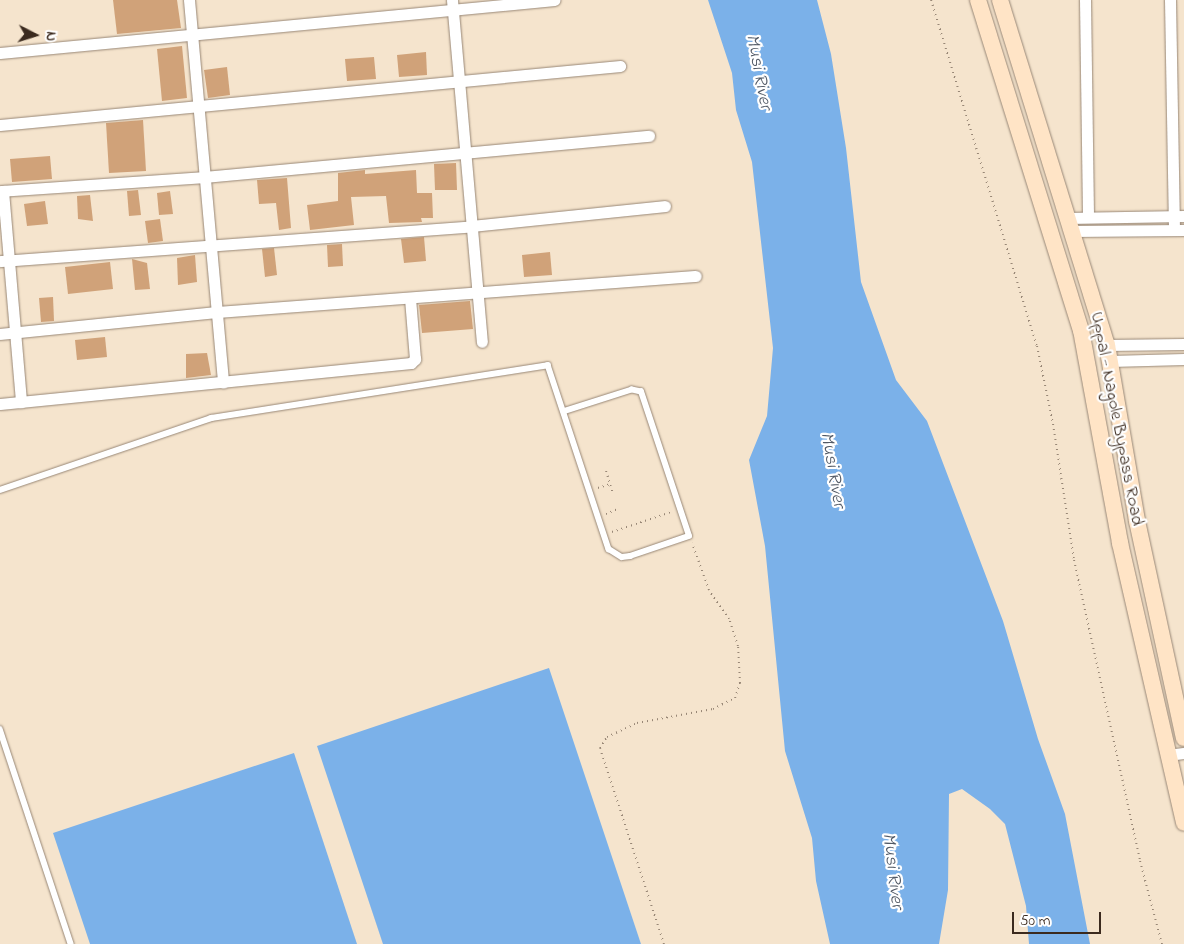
<!DOCTYPE html>
<html>
<head>
<meta charset="utf-8">
<style>
  body { margin:0 }
  #map { position:relative; width:1184px; height:944px; overflow:hidden; background:#f5e4cd; font-family:"Indie Flower",sans-serif }
  div>[style] { position:absolute }
  .water>* { inset:0; background:#7bb1e9 }
  .building>* { inset:0; background:#d0a279 }
  .path>* { height:2px; margin-top:-1px; transform-origin:0; background:repeating-linear-gradient(90deg,#988776 0 1px,transparent 0 5px) }
  .roads { filter:drop-shadow(0 0 1px #988776) drop-shadow(0 0 1px #988776) }
  .lane>* { height:5.5px; margin:-2.75px; padding:0 2.75px; transform-origin:2.75px; border-radius:2.75px; background:#fff }
  .street>* { height:11px; margin:-5.5px; padding:0 5.5px; transform-origin:5.5px; border-radius:5.5px; background:#fff }
  .secondary>* { height:16px; margin:-8px; padding:0 8px; transform-origin:8px; border-radius:8px; background:#ffe4c6 }
  span { translate:-50% -50%; white-space:nowrap; text-align:center; line-height:1.15; -webkit-text-stroke:4.5px #fff; paint-order:stroke }
  .street-label { font-size:18px; color:#3b2a1e }
  .water-label { font-size:19px; color:#515965; font-style:italic }
  .north { position:absolute; left:10px; top:10px; width:50px; height:50px; -webkit-text-stroke:4px #fff; paint-order:stroke; rotate:95deg; font-size:14px; font-weight:700; line-height:20px; text-align:center; color:#3b2a1e }
  .north::after { content:''; display:block; margin:auto; width:18px; height:22px; background:#3b2a1e; clip-path:polygon(50% 0,100% 100%,50% 72%,0 100%) }
  .scale { position:absolute; left:1012px; top:912px; width:89px; height:22px; box-sizing:border-box; border:2px solid #3b2a1e; border-top:0; padding-left:6px; font-size:15px; line-height:18px; white-space:nowrap; color:#3b2a1e; -webkit-text-stroke:4px #fff; paint-order:stroke }
</style>
</head>
<body>
<div id="map">
  <div class="water">
    <div style="clip-path:polygon(708px 0,817px 0,831px 54px,846px 148px,861px 282px,896px 380px,927px 421px,1003px 621px,1038px 739px,1065px 814px,1090px 944px,1029px 944px,1026px 906px,1005px 824px,990px 809px,962px 789px,949px 794px,948px 890px,939px 944px,830px 944px,816px 881px,812px 838px,785px 751px,765px 546px,749px 460px,767px 416px,773px 348px,752px 162px,736px 110px,732px 73px)"></div>
    <div style="clip-path:polygon(549px 668px,641px 944px,383px 944px,317px 746px)"></div>
    <div style="clip-path:polygon(294px 753px,357px 944px,90px 944px,53px 833px)"></div>
  </div>
  <div class="building">
    <div style="clip-path:polygon(113px 0,177px 0,181px 28px,117px 34px)"></div>
    <div style="clip-path:polygon(182px 46px,187px 98px,162px 101px,157px 49px)"></div>
    <div style="clip-path:polygon(426px 52px,427px 75px,399px 77px,397px 55px)"></div>
    <div style="clip-path:polygon(374px 57px,376px 79px,347px 81px,345px 59px)"></div>
    <div style="clip-path:polygon(227px 67px,230px 95px,208px 98px,204px 70px)"></div>
    <div style="clip-path:polygon(143px 120px,146px 171px,109px 173px,106px 123px)"></div>
    <div style="clip-path:polygon(50px 156px,52px 179px,12px 182px,10px 159px)"></div>
    <div style="clip-path:polygon(456px 163px,457px 190px,435px 190px,434px 164px)"></div>
    <div style="clip-path:polygon(365px 170px,365px 174px,416px 170px,417px 193px,432px 193px,433px 218px,421px 218px,422px 222px,389px 223px,386px 196px,351px 197px,354px 225px,310px 230px,307px 205px,338px 201px,338px 173px)"></div>
    <div style="clip-path:polygon(287px 178px,291px 228px,279px 230px,276px 203px,259px 204px,257px 180px)"></div>
    <div style="clip-path:polygon(138px 190px,141px 215px,129px 216px,127px 191px)"></div>
    <div style="clip-path:polygon(170px 191px,173px 214px,159px 215px,157px 193px)"></div>
    <div style="clip-path:polygon(90px 195px,93px 221px,78px 219px,77px 196px)"></div>
    <div style="clip-path:polygon(45px 201px,48px 224px,27px 226px,24px 204px)"></div>
    <div style="clip-path:polygon(160px 219px,163px 241px,148px 243px,145px 221px)"></div>
    <div style="clip-path:polygon(424px 237px,426px 261px,404px 263px,401px 239px)"></div>
    <div style="clip-path:polygon(342px 244px,343px 266px,328px 267px,327px 245px)"></div>
    <div style="clip-path:polygon(274px 248px,277px 275px,265px 277px,262px 249px)"></div>
    <div style="clip-path:polygon(550px 252px,552px 275px,524px 277px,522px 255px)"></div>
    <div style="clip-path:polygon(195px 255px,197px 282px,178px 285px,177px 258px)"></div>
    <div style="clip-path:polygon(132px 259px,147px 263px,150px 289px,135px 290px)"></div>
    <div style="clip-path:polygon(110px 262px,113px 289px,68px 294px,65px 267px)"></div>
    <div style="clip-path:polygon(53px 297px,54px 321px,41px 322px,39px 298px)"></div>
    <div style="clip-path:polygon(470px 301px,473px 329px,422px 333px,419px 305px)"></div>
    <div style="clip-path:polygon(105px 337px,107px 357px,77px 360px,75px 340px)"></div>
    <div style="clip-path:polygon(207px 353px,211px 375px,186px 378px,186px 354px)"></div>
  </div>
  <div class="path">
    <div style="left:931px;top:0;width:362px;rotate:73deg"></div>
    <div style="left:1037px;top:346px;width:80px;rotate:78.4deg"></div>
    <div style="left:1053px;top:424px;width:138px;rotate:81.2deg"></div>
    <div style="left:1074px;top:560px;width:308px;rotate:77.6deg"></div>
    <div style="left:1140px;top:861px;width:86px;rotate:75.2deg"></div>
    <div style="left:606px;top:471px;width:24px;rotate:73deg"></div>
    <div style="left:598px;top:488px;width:13px;rotate:-18deg"></div>
    <div style="left:606px;top:514px;width:13px;rotate:-23deg"></div>
    <div style="left:612px;top:532px;width:62px;rotate:-18.7deg"></div>
    <div style="left:664px;top:944px;width:206px;rotate:-108.1deg"></div>
    <div style="left:600px;top:748px;width:13px;rotate:-58deg"></div>
    <div style="left:607px;top:737px;width:33px;rotate:-25deg"></div>
    <div style="left:637px;top:723px;width:77px;rotate:-10.4deg"></div>
    <div style="left:713px;top:709px;width:25px;rotate:-27deg"></div>
    <div style="left:735px;top:698px;width:16px;rotate:-72deg"></div>
    <div style="left:740px;top:683px;width:37px;rotate:-93deg"></div>
    <div style="left:738px;top:646px;width:28px;rotate:-108deg"></div>
    <div style="left:729px;top:619px;width:35px;rotate:-125deg"></div>
    <div style="left:709px;top:590px;width:50px;rotate:-109.9deg"></div>
  </div>
  <div class="roads">
    <div class="lane">
      <div style="left:0;top:490px;width:223px;rotate:-18.8deg"></div>
      <div style="left:211px;top:418px;width:341px;rotate:-8.9deg"></div>
      <div style="left:548px;top:365px;width:194px;rotate:71.7deg"></div>
      <div style="left:609px;top:549px;width:15px;rotate:32deg"></div>
      <div style="left:622px;top:557px;width:8px;rotate:-7deg"></div>
      <div style="left:630px;top:556px;width:62px;rotate:-18.7deg"></div>
      <div style="left:689px;top:536px;width:152px;rotate:-108.4deg"></div>
      <div style="left:641px;top:392px;width:9px;rotate:-167deg"></div>
      <div style="left:632px;top:390px;width:69px;rotate:162.3deg"></div>
      <div style="left:0;top:729px;width:226px;rotate:71.7deg"></div>
    </div>
    <div class="street">
      <div style="left:189px;top:0;width:384px;rotate:84.9deg"></div>
      <div style="left:452px;top:0;width:343px;rotate:85deg"></div>
      <div style="left:1085px;top:0;width:217px;rotate:89.2deg"></div>
      <div style="left:1170px;top:0;width:230px;rotate:89deg"></div>
      <div style="left:0;top:53px;width:557px;rotate:-5.46deg"></div>
      <div style="left:0;top:125px;width:623px;rotate:-5.44deg"></div>
      <div style="left:0;top:191px;width:204px;rotate:-3.9deg"></div>
      <div style="left:204px;top:177px;width:447px;rotate:-5.3deg"></div>
      <div style="left:3px;top:191px;width:212px;rotate:85.1deg"></div>
      <div style="left:1067px;top:218px;width:117px;rotate:-1deg"></div>
      <div style="left:1071px;top:231px;width:113px;rotate:-0.5deg"></div>
      <div style="left:0;top:261px;width:473px;rotate:-4.2deg"></div>
      <div style="left:472px;top:226px;width:194px;rotate:-5.9deg"></div>
      <div style="left:0;top:334px;width:217px;rotate:-5.8deg"></div>
      <div style="left:216px;top:312px;width:481px;rotate:-4.3deg"></div>
      <div style="left:1107px;top:345px;width:77px;rotate:-0.7deg"></div>
      <div style="left:1110px;top:361px;width:74px;rotate:-1.5deg"></div>
      <div style="left:0;top:404px;width:413px;rotate:-5.7deg"></div>
      <div style="left:411px;top:363px;width:6px;rotate:-45deg"></div>
      <div style="left:415px;top:359px;width:61px;rotate:-94.7deg"></div>
      <div style="left:1167px;top:755px;width:17px;rotate:-7deg"></div>
    </div>
    <div class="secondary">
      <div style="left:978px;top:0;width:346px;rotate:72.7deg"></div>
      <div style="left:1081px;top:330px;width:217px;rotate:79.6deg"></div>
      <div style="left:1120px;top:543px;width:287px;rotate:77.1deg"></div>
      <div style="left:1000px;top:0;width:361px;rotate:72.8deg"></div>
      <div style="left:1107px;top:345px;width:179px;rotate:80.3deg"></div>
      <div style="left:1137px;top:521px;width:222px;rotate:77.8deg"></div>
    </div>
  </div>
  <div class="street-label">
    <span style="left:1116px;top:419px;rotate:79deg">Uppal - Nagole Bypass Road</span>
  </div>
  <div class="water-label">
    <span style="left:758px;top:72px;rotate:79deg">Musi River</span>
    <span style="left:832px;top:470px;rotate:80deg">Musi River</span>
    <span style="left:892px;top:871px;rotate:83deg">Musi River</span>
  </div>
  <div class="north">N</div>
  <div class="scale">50 m</div>
</div>
</body>
</html>
